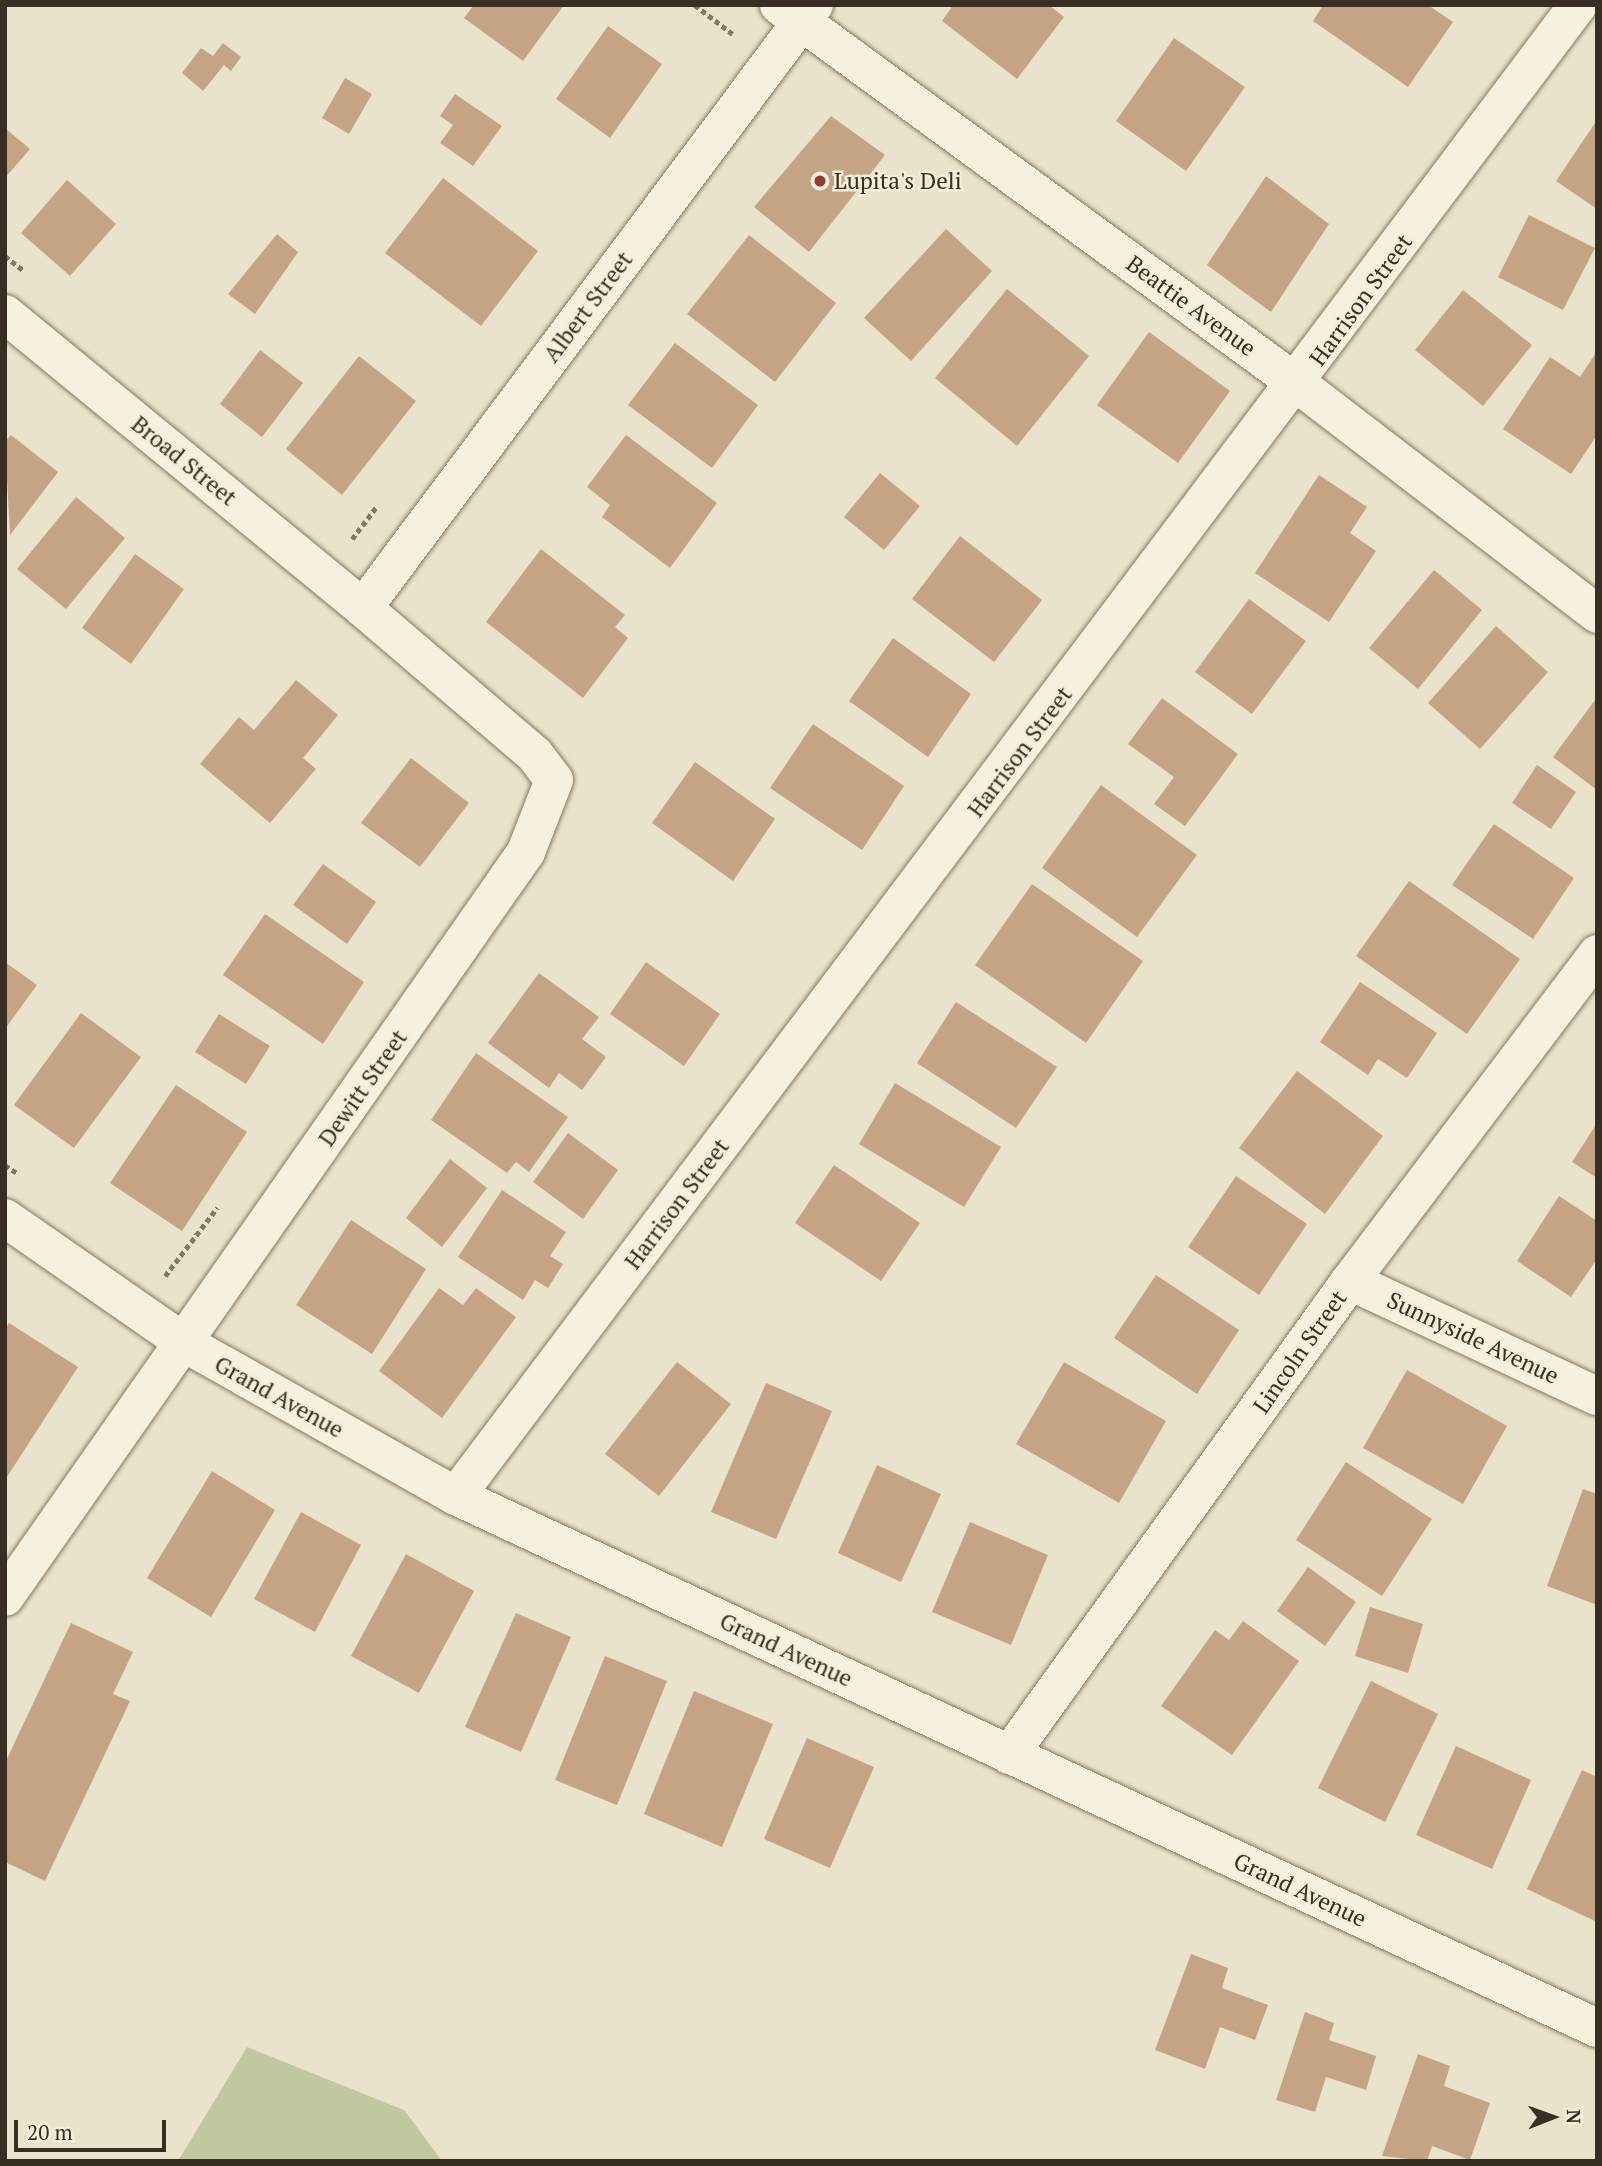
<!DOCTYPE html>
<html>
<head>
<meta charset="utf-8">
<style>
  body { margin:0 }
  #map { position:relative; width:1602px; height:2166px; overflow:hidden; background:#eae3cb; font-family:"PT Serif",serif }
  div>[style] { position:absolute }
  .green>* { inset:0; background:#c0c8a0 }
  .building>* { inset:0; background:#c4a485 }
  .path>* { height:4.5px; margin-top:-2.25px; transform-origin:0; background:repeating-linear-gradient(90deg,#857761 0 5px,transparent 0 8.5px) }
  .roads { filter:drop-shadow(0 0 2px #857761) drop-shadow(0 0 2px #857761) }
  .minor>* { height:38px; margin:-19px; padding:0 19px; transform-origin:19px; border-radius:19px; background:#f6f0de }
  .dots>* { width:19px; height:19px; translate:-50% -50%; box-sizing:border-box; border:4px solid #f3edda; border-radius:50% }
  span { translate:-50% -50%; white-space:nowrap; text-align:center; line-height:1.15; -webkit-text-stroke:5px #f3edda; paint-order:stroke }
  .poi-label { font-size:23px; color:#382e23 }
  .left { translate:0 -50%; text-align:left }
  .street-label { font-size:23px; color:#382e23 }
  .frame { position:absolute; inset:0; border:7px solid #382e23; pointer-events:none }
  .north { position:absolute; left:1518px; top:2082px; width:70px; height:70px; -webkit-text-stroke:5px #f3edda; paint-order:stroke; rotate:89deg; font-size:19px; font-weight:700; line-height:28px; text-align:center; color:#382e23 }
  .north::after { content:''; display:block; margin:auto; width:24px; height:32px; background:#382e23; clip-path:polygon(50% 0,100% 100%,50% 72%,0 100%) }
  .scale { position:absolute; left:14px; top:2120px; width:152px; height:32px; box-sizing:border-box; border:4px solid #382e23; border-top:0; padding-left:9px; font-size:21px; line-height:24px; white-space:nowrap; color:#382e23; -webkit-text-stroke:5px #f3edda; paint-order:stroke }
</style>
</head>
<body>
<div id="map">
  <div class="green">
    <div style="clip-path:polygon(247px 2047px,404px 2110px,442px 2161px,178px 2161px)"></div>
  </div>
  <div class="building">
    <div style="clip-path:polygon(474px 5px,564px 5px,523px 61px,464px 18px)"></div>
    <div style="clip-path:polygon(953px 5px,1049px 5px,1064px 17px,1017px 79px,942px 21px)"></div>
    <div style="clip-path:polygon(1323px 5px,1428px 5px,1453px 22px,1408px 87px,1313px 21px)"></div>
    <div style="clip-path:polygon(608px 26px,662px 64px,610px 138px,556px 99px)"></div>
    <div style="clip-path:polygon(1174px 38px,1245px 87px,1186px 171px,1116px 121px)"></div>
    <div style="clip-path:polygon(223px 43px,241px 57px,231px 71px,224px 65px,203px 91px,182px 73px,201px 48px,213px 56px)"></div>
    <div style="clip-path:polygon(345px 78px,372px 94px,349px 134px,322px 118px)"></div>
    <div style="clip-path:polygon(455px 94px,502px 126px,473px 166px,440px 143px,453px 125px,440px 116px)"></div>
    <div style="clip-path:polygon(831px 116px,885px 155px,809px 252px,754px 207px)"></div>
    <div style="clip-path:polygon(1597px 120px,1597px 209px,1556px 181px)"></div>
    <div style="clip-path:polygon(5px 128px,30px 149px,5px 178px)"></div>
    <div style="clip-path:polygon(1266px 176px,1329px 224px,1271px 312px,1207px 265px)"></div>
    <div style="clip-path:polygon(443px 178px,538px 251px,481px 326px,385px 253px)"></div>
    <div style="clip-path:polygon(67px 180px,116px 224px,70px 276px,21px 233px)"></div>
    <div style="clip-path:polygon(1529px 215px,1595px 248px,1563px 310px,1498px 277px)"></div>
    <div style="clip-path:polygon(946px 229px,992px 271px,911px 361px,864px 318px)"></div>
    <div style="clip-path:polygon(277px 234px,298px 252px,255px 314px,228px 294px)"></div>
    <div style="clip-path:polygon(749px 235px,836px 303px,775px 382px,687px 314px)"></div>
    <div style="clip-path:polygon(1007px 289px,1089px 356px,1017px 446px,935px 378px)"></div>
    <div style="clip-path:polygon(1463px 290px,1532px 345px,1483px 406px,1415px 350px)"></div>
    <div style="clip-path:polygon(1149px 332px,1230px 391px,1178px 463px,1097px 405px)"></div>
    <div style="clip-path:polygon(675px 343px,758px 405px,712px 468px,628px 405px)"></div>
    <div style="clip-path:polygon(260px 350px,303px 383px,262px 437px,220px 404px)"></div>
    <div style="clip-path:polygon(1597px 351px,1597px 435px,1571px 474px,1503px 429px,1550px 357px,1580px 377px)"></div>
    <div style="clip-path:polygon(359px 356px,416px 401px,342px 495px,286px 449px)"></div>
    <div style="clip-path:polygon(11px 435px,58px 472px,10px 535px,5px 442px)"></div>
    <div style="clip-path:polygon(626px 435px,717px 503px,670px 568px,602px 517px,610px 505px,587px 487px)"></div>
    <div style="clip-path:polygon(880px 473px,920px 506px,884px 550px,844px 517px)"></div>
    <div style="clip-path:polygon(1319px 475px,1367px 507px,1350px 533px,1376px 551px,1329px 622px,1255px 573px)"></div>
    <div style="clip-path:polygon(76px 497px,125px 538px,66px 609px,17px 569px)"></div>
    <div style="clip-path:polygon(960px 536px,1042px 600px,994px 662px,912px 599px)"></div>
    <div style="clip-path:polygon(541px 549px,625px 615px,615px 627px,628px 638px,583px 698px,486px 622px)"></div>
    <div style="clip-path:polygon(135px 554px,184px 589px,131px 664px,82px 628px)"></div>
    <div style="clip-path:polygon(1434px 570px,1482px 610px,1418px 689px,1369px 648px)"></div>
    <div style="clip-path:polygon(1249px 599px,1306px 641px,1252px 714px,1195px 672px)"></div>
    <div style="clip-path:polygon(1496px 626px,1548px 672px,1480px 749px,1428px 703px)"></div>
    <div style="clip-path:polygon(893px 638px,971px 694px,928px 757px,849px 701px)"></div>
    <div style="clip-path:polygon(296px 680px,338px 715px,303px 758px,316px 769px,270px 823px,200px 764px,239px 717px,254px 730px)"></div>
    <div style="clip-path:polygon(1162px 698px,1238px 754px,1185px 826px,1154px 804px,1174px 777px,1128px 744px)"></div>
    <div style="clip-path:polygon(1595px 700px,1597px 701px,1597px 790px,1553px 757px)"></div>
    <div style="clip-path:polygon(813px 724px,904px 786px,862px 850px,770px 788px)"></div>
    <div style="clip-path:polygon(411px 758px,469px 803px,420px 867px,361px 823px)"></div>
    <div style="clip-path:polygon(695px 762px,775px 819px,733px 881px,652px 823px)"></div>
    <div style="clip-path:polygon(1537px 765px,1576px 792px,1551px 829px,1512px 803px)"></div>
    <div style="clip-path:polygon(1101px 785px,1197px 855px,1137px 937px,1042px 868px)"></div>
    <div style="clip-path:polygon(1494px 824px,1574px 878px,1533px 939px,1452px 885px)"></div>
    <div style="clip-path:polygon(323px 864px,376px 902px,347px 944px,293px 905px)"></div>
    <div style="clip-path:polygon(1409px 881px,1520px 959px,1467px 1034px,1356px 956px)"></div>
    <div style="clip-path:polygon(1032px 884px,1143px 961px,1086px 1043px,975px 965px)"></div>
    <div style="clip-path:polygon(265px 914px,364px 982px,323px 1044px,223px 975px)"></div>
    <div style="clip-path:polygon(5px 962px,37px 985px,5px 1029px)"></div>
    <div style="clip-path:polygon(646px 962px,720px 1014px,684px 1066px,610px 1014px)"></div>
    <div style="clip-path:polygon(539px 973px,599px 1017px,582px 1039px,606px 1057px,582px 1090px,559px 1073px,549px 1088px,488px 1043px)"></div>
    <div style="clip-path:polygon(1360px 982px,1437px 1033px,1407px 1078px,1378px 1059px,1368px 1075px,1320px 1042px)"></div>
    <div style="clip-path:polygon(956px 1002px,1057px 1067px,1016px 1128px,917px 1063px)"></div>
    <div style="clip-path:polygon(81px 1013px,141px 1057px,74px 1148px,14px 1105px)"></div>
    <div style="clip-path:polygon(219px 1014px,270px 1046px,246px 1084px,195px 1052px)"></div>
    <div style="clip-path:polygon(476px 1053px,568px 1117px,529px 1172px,516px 1162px,507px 1173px,431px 1120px)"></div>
    <div style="clip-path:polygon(1297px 1071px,1383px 1136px,1325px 1214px,1239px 1148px)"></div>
    <div style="clip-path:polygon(895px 1083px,1001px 1147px,964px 1207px,859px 1144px)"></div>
    <div style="clip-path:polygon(176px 1085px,247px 1132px,182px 1231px,110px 1183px)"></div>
    <div style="clip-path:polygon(1597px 1123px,1597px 1178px,1572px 1162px)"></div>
    <div style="clip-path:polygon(568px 1133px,618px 1170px,583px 1219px,533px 1182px)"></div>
    <div style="clip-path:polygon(450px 1159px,487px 1188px,442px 1247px,406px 1218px)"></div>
    <div style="clip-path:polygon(834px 1165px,920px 1223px,881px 1281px,795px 1223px)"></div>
    <div style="clip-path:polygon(1236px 1176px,1307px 1224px,1259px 1295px,1188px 1247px)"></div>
    <div style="clip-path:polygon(502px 1190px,566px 1232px,550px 1256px,563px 1264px,548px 1288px,535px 1280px,523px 1300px,458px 1257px)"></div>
    <div style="clip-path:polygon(1559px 1196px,1597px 1221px,1597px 1259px,1571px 1297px,1517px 1261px)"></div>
    <div style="clip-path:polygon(351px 1220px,426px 1269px,372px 1354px,296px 1305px)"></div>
    <div style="clip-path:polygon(1156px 1275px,1239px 1330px,1197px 1394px,1114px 1338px)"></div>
    <div style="clip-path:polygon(439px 1288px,463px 1305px,476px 1288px,516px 1317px,442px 1418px,379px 1371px)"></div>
    <div style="clip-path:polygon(9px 1323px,78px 1367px,5px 1480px,5px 1329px)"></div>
    <div style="clip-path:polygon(677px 1362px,731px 1404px,659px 1496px,605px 1454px)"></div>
    <div style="clip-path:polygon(1064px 1362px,1166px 1421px,1119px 1503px,1016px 1444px)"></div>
    <div style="clip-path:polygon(1407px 1370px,1507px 1426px,1463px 1504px,1363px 1448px)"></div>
    <div style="clip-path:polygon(766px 1383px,832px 1411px,776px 1539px,711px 1512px)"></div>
    <div style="clip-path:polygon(1346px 1462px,1432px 1519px,1382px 1596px,1296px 1540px)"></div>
    <div style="clip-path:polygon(877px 1465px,941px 1494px,901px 1582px,838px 1553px)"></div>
    <div style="clip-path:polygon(212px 1471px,275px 1510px,211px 1617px,147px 1578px)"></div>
    <div style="clip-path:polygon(1583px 1489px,1597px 1494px,1597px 1605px,1547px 1586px)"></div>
    <div style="clip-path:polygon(301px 1512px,361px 1545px,315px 1632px,254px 1599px)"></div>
    <div style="clip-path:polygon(970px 1522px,1048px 1555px,1011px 1645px,932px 1612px)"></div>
    <div style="clip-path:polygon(406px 1554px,474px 1591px,419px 1693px,351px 1656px)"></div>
    <div style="clip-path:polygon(1308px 1567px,1356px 1602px,1325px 1646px,1277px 1611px)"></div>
    <div style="clip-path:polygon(1370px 1607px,1423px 1624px,1408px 1673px,1355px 1656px)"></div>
    <div style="clip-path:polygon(516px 1613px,571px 1637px,521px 1752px,465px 1727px)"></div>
    <div style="clip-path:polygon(1243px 1621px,1299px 1661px,1232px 1755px,1161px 1706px,1215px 1630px,1229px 1640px)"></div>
    <div style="clip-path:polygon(71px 1623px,133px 1652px,113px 1694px,130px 1701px,45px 1881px,5px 1862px,5px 1763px)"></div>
    <div style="clip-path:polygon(605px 1656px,667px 1681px,617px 1805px,555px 1780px)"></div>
    <div style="clip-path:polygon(1371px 1681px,1438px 1714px,1385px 1822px,1318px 1788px)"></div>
    <div style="clip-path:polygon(694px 1691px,773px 1724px,722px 1847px,644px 1814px)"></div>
    <div style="clip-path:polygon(807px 1738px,874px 1767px,830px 1868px,764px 1839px)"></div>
    <div style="clip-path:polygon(1456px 1746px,1531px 1780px,1492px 1869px,1416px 1835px)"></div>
    <div style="clip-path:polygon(1582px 1770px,1597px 1777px,1595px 1921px,1527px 1889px)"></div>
    <div style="clip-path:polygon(1191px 1954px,1228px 1968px,1222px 1988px,1268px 2005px,1255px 2040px,1220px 2027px,1205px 2069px,1155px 2050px)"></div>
    <div style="clip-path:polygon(1305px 2012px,1334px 2023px,1329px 2040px,1376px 2056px,1366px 2090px,1326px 2077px,1315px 2112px,1276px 2100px)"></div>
    <div style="clip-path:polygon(1418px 2054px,1450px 2066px,1444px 2086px,1490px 2103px,1470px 2160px,1432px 2146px,1427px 2161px,1382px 2156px)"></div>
  </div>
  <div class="path">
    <div style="left:695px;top:5px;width:49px;rotate:37.6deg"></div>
    <div style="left:5px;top:256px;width:24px;rotate:38deg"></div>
    <div style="left:352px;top:539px;width:40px;rotate:-53deg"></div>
    <div style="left:5px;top:1165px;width:14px;rotate:34deg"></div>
    <div style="left:165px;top:1276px;width:86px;rotate:-52.6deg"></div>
  </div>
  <div class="roads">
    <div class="minor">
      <div style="left:779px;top:5px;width:644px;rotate:36.16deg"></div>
      <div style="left:1299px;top:385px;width:376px;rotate:37.5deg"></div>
      <div style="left:5px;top:314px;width:463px;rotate:39.4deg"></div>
      <div style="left:363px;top:608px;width:226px;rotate:40.5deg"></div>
      <div style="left:535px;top:755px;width:31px;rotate:53deg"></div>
      <div style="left:554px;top:780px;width:77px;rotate:111.3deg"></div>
      <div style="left:526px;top:852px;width:909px;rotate:124.97deg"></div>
      <div style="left:363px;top:608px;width:753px;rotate:-53.21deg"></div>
      <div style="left:5px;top:1218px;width:221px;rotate:34.8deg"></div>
      <div style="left:186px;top:1344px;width:310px;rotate:29.4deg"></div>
      <div style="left:456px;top:1496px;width:1259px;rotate:25deg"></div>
      <div style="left:1350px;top:1281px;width:272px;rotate:25deg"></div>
      <div style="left:456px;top:1496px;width:1866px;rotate:-53.04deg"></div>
      <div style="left:1009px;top:1755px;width:584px;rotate:-54.27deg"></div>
      <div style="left:1350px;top:1281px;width:410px;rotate:-52.9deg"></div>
    </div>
  </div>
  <div class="dots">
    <div style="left:820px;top:181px;background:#8e3d37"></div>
  </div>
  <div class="poi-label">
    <span class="left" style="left:834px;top:181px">Lupita's Deli</span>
  </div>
  <div class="street-label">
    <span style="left:1361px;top:300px;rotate:-54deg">Harrison Street</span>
    <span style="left:1191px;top:306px;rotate:36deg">Beattie Avenue</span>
    <span style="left:588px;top:307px;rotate:-53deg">Albert Street</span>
    <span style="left:184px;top:461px;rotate:39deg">Broad Street</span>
    <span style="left:1020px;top:752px;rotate:-53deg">Harrison Street</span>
    <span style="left:363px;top:1088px;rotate:-55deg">Dewitt Street</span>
    <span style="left:677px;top:1204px;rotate:-53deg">Harrison Street</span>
    <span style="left:1473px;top:1338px;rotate:25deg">Sunnyside Avenue</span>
    <span style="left:1300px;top:1352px;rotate:-55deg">Lincoln Street</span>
    <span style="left:279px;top:1397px;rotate:29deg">Grand Avenue</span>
    <span style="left:786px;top:1650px;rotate:25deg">Grand Avenue</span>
    <span style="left:1300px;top:1890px;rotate:25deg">Grand Avenue</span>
  </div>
  <div class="frame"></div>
  <div class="north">N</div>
  <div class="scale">20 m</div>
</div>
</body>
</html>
